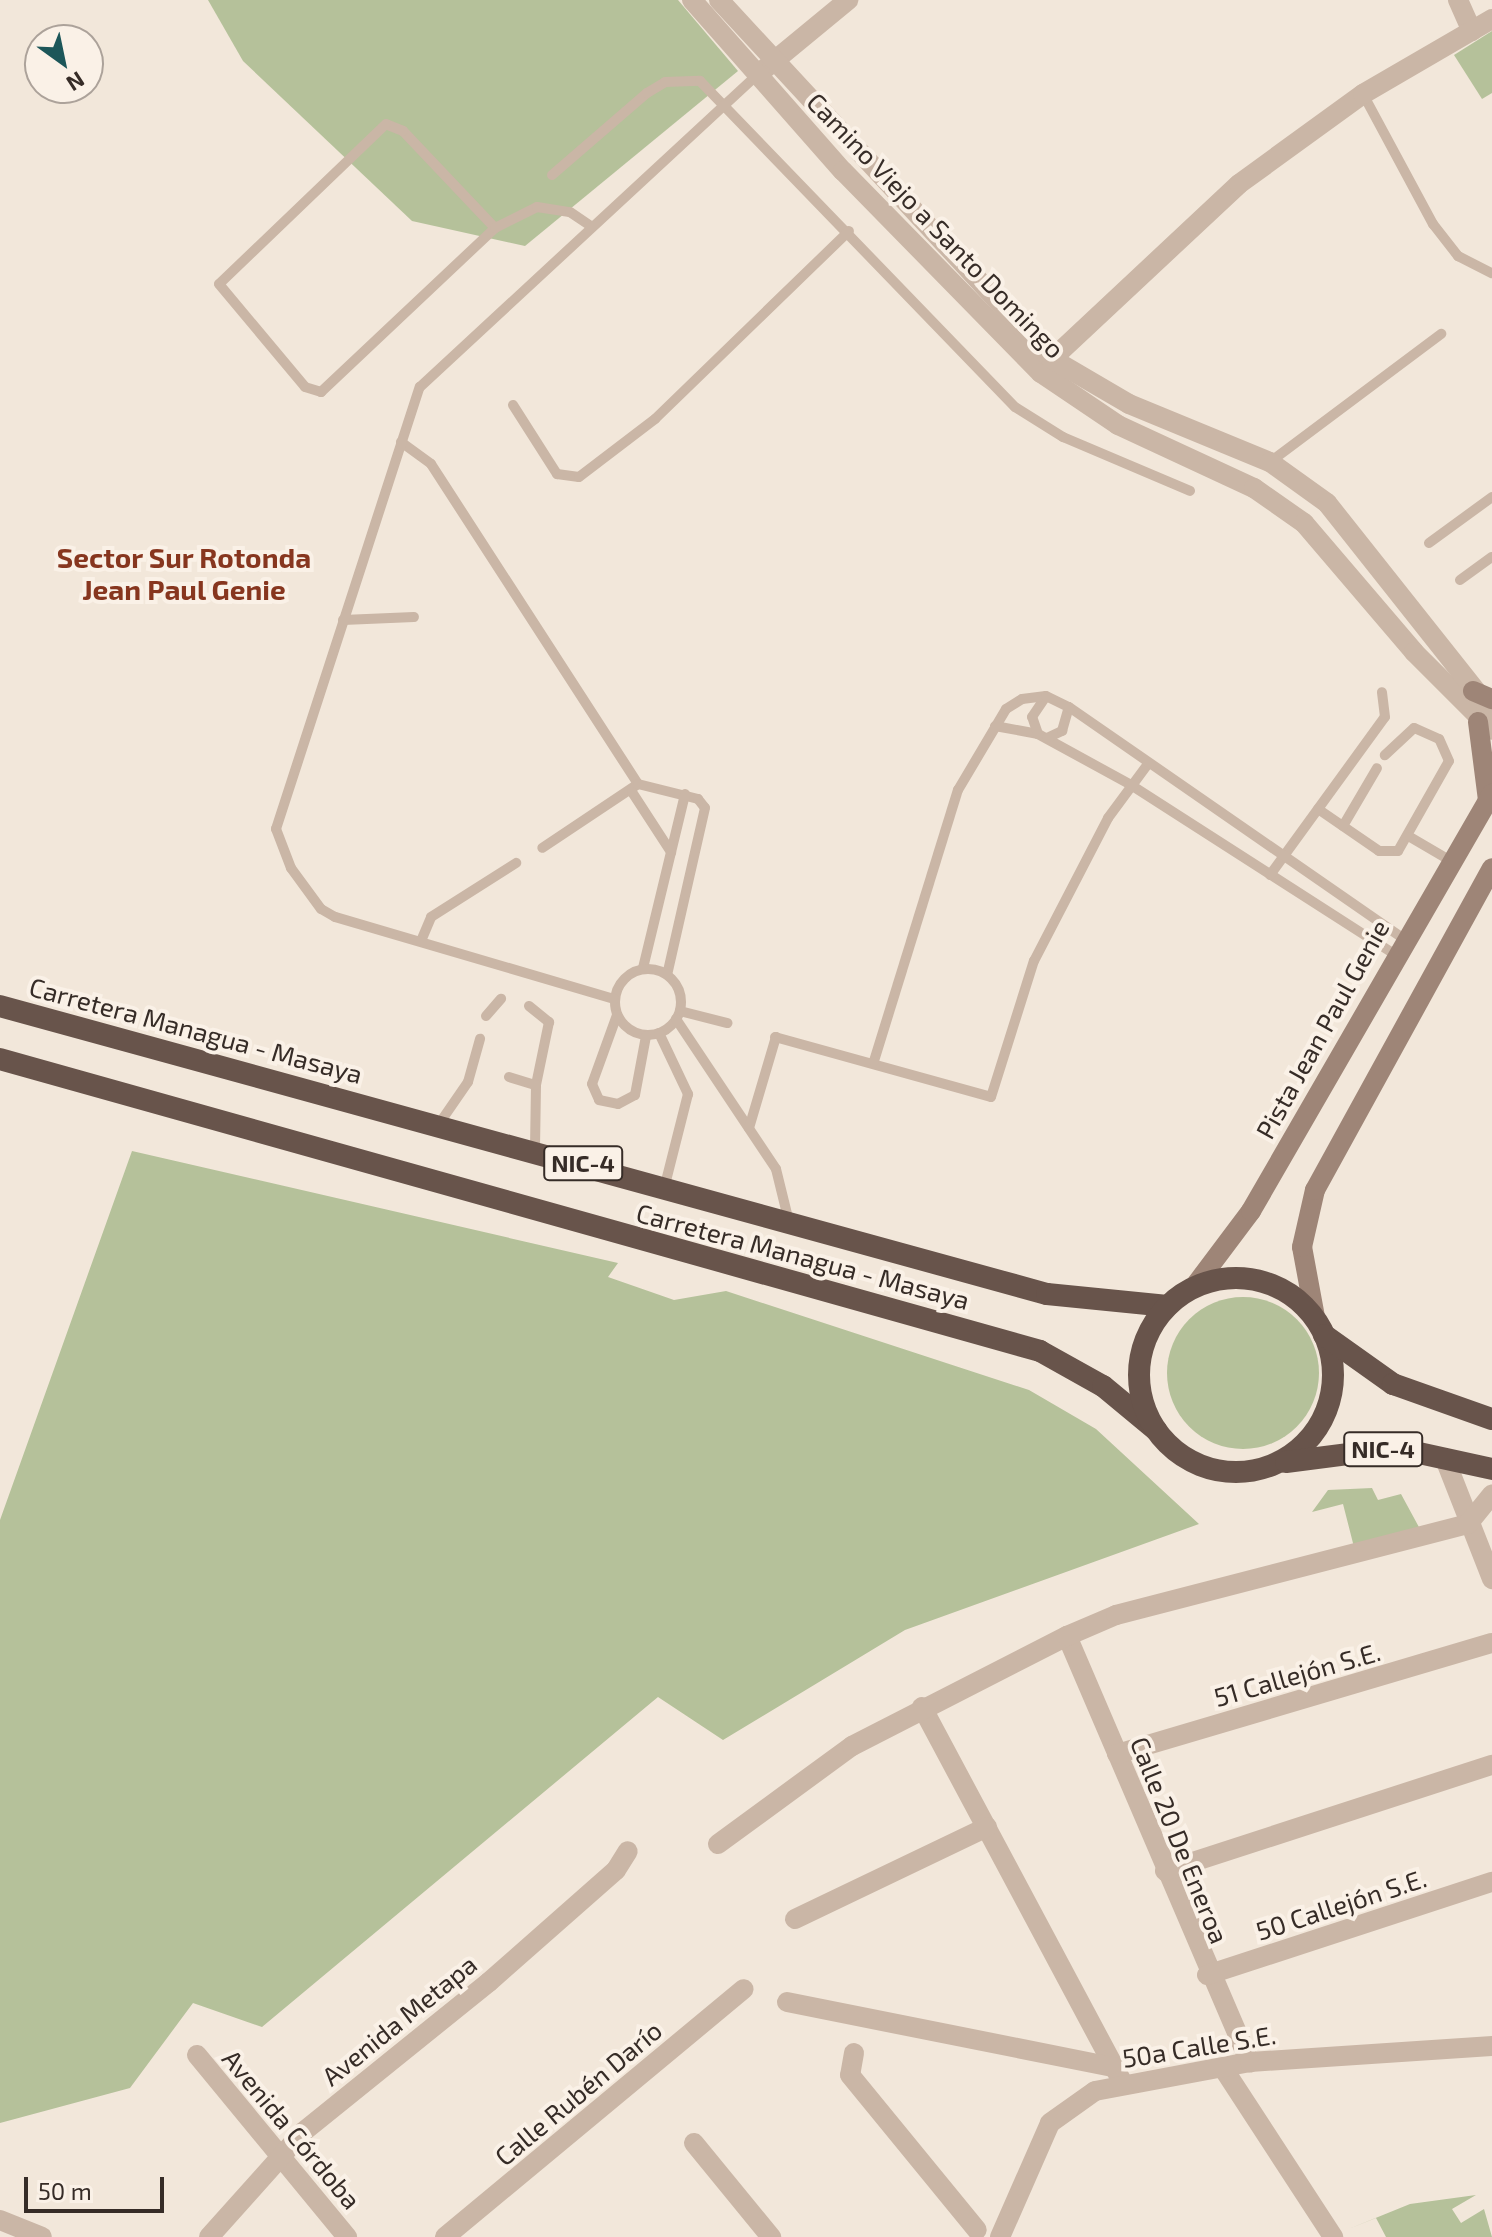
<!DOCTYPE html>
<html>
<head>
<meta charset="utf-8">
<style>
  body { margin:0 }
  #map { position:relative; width:1492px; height:2237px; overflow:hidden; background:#f2e7da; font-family:"Exo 2",sans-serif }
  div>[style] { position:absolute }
  .green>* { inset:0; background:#b5c19a }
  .round { border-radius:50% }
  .service>* { height:10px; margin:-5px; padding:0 5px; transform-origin:5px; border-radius:5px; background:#cab6a6 }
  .service>.ring { margin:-5px; padding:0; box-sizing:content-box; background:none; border:10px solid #cab6a6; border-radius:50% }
  .minor>* { height:20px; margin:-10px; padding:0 10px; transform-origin:10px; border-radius:10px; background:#cab6a6 }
  .tertiary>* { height:20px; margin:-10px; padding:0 10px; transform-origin:10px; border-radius:10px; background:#cab6a6 }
  .secondary>* { height:20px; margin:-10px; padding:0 10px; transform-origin:10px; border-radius:10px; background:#9e8577 }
  .trunk>* { height:22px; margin:-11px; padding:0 11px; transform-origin:11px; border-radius:11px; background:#68544b }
  .trunk>.ring { margin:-11px; padding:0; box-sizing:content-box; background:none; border:22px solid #68544b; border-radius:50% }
  span { translate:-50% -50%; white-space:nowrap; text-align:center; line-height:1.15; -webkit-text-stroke:8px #faf1e7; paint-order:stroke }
  .shield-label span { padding:2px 6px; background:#faf1e7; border:2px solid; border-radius:6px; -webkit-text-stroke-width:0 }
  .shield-label { font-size:24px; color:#362c27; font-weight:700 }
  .street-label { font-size:26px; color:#362c27 }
  .neighbourhood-label { font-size:28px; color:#87361f; font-weight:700 }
  .north { position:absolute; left:24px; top:24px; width:80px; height:80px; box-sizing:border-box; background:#faf1e7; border:2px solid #aca29a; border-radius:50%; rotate:147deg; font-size:22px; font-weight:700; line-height:32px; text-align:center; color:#362c27 }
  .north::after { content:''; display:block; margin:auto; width:28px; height:36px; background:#1c5659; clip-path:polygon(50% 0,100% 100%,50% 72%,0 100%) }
  .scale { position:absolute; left:24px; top:2177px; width:140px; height:36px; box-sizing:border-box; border:4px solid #362c27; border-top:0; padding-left:10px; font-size:24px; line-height:28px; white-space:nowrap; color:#362c27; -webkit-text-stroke:6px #faf1e7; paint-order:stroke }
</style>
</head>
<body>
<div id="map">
  <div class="green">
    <div style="clip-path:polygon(208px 0,678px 0,738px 71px,525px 246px,412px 221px,243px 61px)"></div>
    <div style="clip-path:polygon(1492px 31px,1492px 93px,1482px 99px,1454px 55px)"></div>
    <div style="clip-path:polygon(132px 1151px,618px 1263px,608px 1277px,674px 1300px,726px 1291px,1029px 1390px,1096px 1429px,1199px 1524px,905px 1630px,723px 1740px,658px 1697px,262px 2027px,193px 2003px,130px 2088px,0 2123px,0 1520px)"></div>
    <div class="round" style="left:1167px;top:1297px;width:152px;height:152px"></div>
    <div style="clip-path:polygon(1372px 1488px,1378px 1500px,1401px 1494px,1420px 1529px,1354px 1547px,1343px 1504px,1312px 1512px,1328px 1490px)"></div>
    <div style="clip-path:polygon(1476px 2195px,1452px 2209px,1461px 2223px,1484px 2209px,1492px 2237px,1386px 2237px,1376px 2218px,1346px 2230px,1410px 2204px)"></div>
  </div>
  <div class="service">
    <div style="left:1363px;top:94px;width:148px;rotate:61.7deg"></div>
    <div style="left:1433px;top:224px;width:41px;rotate:52deg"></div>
    <div style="left:1458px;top:256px;width:38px;rotate:27deg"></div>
    <div style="left:552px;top:175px;width:125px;rotate:-40.8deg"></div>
    <div style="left:647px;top:93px;width:21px;rotate:-31deg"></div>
    <div style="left:665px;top:82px;width:35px;rotate:-2deg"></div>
    <div style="left:700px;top:81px;width:453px;rotate:46deg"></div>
    <div style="left:1015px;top:407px;width:57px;rotate:32deg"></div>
    <div style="left:1063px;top:437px;width:138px;rotate:23deg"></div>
    <div style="left:495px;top:228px;width:134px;rotate:-133.5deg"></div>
    <div style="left:403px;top:131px;width:18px;rotate:-158deg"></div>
    <div style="left:386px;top:124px;width:231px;rotate:136.2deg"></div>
    <div style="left:219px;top:284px;width:134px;rotate:50.1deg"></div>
    <div style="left:305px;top:387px;width:17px;rotate:17deg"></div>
    <div style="left:321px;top:392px;width:239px;rotate:-43.3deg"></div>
    <div style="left:495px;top:228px;width:47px;rotate:-26.6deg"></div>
    <div style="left:537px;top:207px;width:33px;rotate:9deg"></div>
    <div style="left:570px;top:212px;width:23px;rotate:34deg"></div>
    <div style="left:513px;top:405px;width:82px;rotate:57.5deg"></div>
    <div style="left:557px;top:474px;width:22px;rotate:8deg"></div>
    <div style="left:579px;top:477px;width:96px;rotate:-37.3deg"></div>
    <div style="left:655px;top:419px;width:270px;rotate:-44.1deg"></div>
    <div style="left:401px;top:442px;width:37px;rotate:36deg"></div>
    <div style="left:431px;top:464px;width:381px;rotate:57.1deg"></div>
    <div style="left:638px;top:784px;width:115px;rotate:146.3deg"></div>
    <div style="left:1270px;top:462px;width:214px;rotate:-36.8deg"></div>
    <div style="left:1429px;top:543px;width:78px;rotate:-36.1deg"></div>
    <div style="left:1460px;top:580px;width:39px;rotate:-36deg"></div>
    <div style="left:343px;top:620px;width:71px;rotate:-2.4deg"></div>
    <div style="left:995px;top:726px;width:44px;rotate:10.5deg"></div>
    <div style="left:1038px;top:734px;width:106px;rotate:28.7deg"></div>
    <div style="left:1131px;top:785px;width:313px;rotate:32.7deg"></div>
    <div style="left:1038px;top:734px;width:18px;rotate:-109deg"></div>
    <div style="left:1032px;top:717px;width:25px;rotate:-56deg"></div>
    <div style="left:1047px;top:738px;width:17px;rotate:-25deg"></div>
    <div style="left:1062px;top:731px;width:25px;rotate:-74deg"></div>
    <div style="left:638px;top:784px;width:62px;rotate:14deg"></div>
    <div style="left:698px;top:799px;width:11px;rotate:52deg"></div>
    <div style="left:705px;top:808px;width:171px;rotate:102.8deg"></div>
    <div style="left:632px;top:792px;width:72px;rotate:57deg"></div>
    <div style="left:1318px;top:809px;width:74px;rotate:34.5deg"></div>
    <div style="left:1379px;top:851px;width:19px"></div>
    <div style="left:1398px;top:851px;width:103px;rotate:-60.5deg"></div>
    <div style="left:1449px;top:761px;width:24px;rotate:-114deg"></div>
    <div style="left:1439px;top:739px;width:27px;rotate:-156deg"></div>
    <div style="left:1414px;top:728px;width:40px;rotate:137deg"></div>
    <div style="left:1343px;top:826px;width:67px;rotate:-59.6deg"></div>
    <div style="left:1410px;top:837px;width:48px;rotate:30.3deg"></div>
    <div style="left:1270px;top:875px;width:195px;rotate:-54deg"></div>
    <div style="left:1385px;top:717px;width:25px;rotate:-97deg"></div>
    <div style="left:421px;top:941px;width:26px;rotate:-67deg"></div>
    <div style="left:431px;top:917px;width:101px;rotate:-32.4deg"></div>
    <div style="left:643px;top:968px;width:179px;rotate:-76.4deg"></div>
    <div class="ring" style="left:615px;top:969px;width:56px;height:56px"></div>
    <div style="left:614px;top:999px;width:291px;rotate:-163.6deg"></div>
    <div style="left:335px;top:917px;width:16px;rotate:-150deg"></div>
    <div style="left:321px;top:909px;width:51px;rotate:-126.2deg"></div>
    <div style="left:291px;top:868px;width:42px;rotate:-111deg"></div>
    <div style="left:276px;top:829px;width:465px;rotate:-72deg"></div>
    <div style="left:420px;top:387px;width:458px;rotate:-42.8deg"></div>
    <div style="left:529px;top:1006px;width:26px;rotate:39deg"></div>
    <div style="left:549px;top:1022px;width:64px;rotate:101.7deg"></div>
    <div style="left:536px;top:1085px;width:66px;rotate:90.9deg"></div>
    <div style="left:680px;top:1011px;width:49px;rotate:14.3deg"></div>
    <div style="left:617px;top:1015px;width:73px;rotate:109.9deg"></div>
    <div style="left:592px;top:1084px;width:17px;rotate:66deg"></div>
    <div style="left:599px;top:1100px;width:19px;rotate:12deg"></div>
    <div style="left:618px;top:1104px;width:19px;rotate:-28deg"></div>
    <div style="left:635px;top:1095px;width:60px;rotate:-79.4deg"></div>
    <div style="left:486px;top:1016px;width:23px;rotate:-49deg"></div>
    <div style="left:676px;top:1019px;width:180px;rotate:56.3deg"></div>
    <div style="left:776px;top:1169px;width:50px;rotate:76.2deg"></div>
    <div style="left:659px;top:1033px;width:68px;rotate:64.6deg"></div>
    <div style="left:688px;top:1094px;width:94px;rotate:104.2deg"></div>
    <div style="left:775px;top:1037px;width:224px;rotate:15.5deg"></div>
    <div style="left:991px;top:1097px;width:143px;rotate:-72.5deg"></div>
    <div style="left:1034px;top:961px;width:161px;rotate:-62.6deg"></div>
    <div style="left:1108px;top:818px;width:67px;rotate:-53.5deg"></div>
    <div style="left:874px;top:1061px;width:284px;rotate:-72.8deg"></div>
    <div style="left:958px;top:790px;width:94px;rotate:-59.3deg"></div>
    <div style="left:1006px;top:709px;width:19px;rotate:-32deg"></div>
    <div style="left:1022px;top:699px;width:24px;rotate:-7deg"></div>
    <div style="left:1046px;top:696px;width:25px;rotate:26deg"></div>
    <div style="left:1069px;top:707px;width:406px;rotate:34.7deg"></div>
    <div style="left:509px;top:1077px;width:28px;rotate:17deg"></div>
    <div style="left:439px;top:1124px;width:51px;rotate:-55.4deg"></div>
    <div style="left:468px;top:1082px;width:45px;rotate:-74.4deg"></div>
    <div style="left:749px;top:1128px;width:95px;rotate:-73.5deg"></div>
  </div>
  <div class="minor">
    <div style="left:1458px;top:0;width:34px;rotate:66deg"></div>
    <div style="left:762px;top:71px;width:112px;rotate:-39.5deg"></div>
    <div style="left:1052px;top:359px;width:256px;rotate:-43.1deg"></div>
    <div style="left:1239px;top:184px;width:153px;rotate:-36deg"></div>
    <div style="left:1363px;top:94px;width:149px;rotate:-30.2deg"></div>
    <div style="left:1445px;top:1459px;width:129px;rotate:68.6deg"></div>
    <div style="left:1067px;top:1636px;width:464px;rotate:66.8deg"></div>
    <div style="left:922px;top:1707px;width:426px;rotate:61.9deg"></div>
    <div style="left:1117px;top:1754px;width:391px;rotate:-16.5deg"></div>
    <div style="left:718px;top:1844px;width:166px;rotate:-36.2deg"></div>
    <div style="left:852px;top:1746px;width:242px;rotate:-27.1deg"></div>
    <div style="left:1067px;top:1636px;width:53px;rotate:-23.2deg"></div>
    <div style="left:1116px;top:1615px;width:364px;rotate:-14.5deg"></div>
    <div style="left:1468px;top:1524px;width:38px;rotate:-51deg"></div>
    <div style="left:1165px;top:1871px;width:344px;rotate:-18deg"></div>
    <div style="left:795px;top:1919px;width:213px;rotate:-25.6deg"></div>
    <div style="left:1207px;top:1975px;width:300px;rotate:-18.1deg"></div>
    <div style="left:787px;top:2002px;width:337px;rotate:11.3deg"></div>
    <div style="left:854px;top:2053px;width:22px;rotate:100deg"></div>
    <div style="left:850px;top:2075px;width:200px;rotate:50.7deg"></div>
    <div style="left:197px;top:2055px;width:236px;rotate:50.5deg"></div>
    <div style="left:1223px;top:2068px;width:202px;rotate:56.9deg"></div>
    <div style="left:694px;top:2143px;width:122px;rotate:50.7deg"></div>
    <div style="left:0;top:2220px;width:45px;rotate:22deg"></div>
    <div style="left:209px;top:2237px;width:141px;rotate:-48.2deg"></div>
    <div style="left:303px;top:2132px;width:239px;rotate:-38.9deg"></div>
    <div style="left:489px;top:1982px;width:169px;rotate:-41.4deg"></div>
    <div style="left:616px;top:1870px;width:22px;rotate:-58deg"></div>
    <div style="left:445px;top:2237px;width:388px;rotate:-39.7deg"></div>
    <div style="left:1000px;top:2237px;width:124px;rotate:-66.3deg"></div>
    <div style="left:1050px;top:2123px;width:55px;rotate:-35.4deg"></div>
    <div style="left:1095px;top:2091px;width:158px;rotate:-10.6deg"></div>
    <div style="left:1250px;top:2062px;width:243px;rotate:-3.8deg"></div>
  </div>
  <div class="tertiary">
    <div style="left:692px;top:0;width:228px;rotate:48.6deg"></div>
    <div style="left:843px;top:171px;width:283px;rotate:45.6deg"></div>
    <div style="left:1041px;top:373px;width:93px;rotate:34deg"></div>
    <div style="left:1118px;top:425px;width:150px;rotate:24.9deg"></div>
    <div style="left:1254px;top:488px;width:61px;rotate:35deg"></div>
    <div style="left:1304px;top:523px;width:170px;rotate:49.5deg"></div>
    <div style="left:1414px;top:652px;width:110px;rotate:45deg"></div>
    <div style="left:719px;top:0;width:490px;rotate:47.2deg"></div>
    <div style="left:1052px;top:359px;width:89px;rotate:30.3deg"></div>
    <div style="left:1129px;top:404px;width:152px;rotate:22.4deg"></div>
    <div style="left:1270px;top:462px;width:70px;rotate:35.7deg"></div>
    <div style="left:1327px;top:503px;width:265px;rotate:51.6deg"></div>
  </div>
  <div class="secondary">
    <div style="left:1473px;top:691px;width:21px;rotate:23deg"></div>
    <div style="left:1478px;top:722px;width:79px;rotate:82.7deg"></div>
    <div style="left:1194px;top:1287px;width:95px;rotate:-53.1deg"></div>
    <div style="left:1251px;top:1211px;width:482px;rotate:-60deg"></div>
    <div style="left:1315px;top:1317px;width:71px;rotate:-100.5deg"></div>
    <div style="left:1302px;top:1247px;width:58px;rotate:-77.2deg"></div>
    <div style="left:1315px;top:1190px;width:367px;rotate:-61.2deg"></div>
  </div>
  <div class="trunk">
    <div style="left:0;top:1006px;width:1086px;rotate:15.38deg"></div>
    <div style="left:1047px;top:1294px;width:121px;rotate:5.7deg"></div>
    <div style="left:0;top:1059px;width:1080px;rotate:15.68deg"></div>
    <div style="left:1040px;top:1351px;width:72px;rotate:29.1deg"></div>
    <div style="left:1103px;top:1386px;width:69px;rotate:39.7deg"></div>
    <div class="ring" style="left:1139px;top:1278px;width:172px;height:172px"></div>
    <div style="left:1324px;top:1335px;width:85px;rotate:35.4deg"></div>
    <div style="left:1393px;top:1384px;width:105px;rotate:19.5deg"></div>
    <div style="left:1286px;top:1462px;width:111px;rotate:-7.3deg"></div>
    <div style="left:1396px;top:1448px;width:98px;rotate:12.3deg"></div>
  </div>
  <div class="shield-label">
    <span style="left:583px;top:1163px">NIC-4</span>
    <span style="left:1383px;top:1449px">NIC-4</span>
  </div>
  <div class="street-label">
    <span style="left:936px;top:225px;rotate:46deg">Camino Viejo a Santo Domingo</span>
    <span style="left:1322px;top:1029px;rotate:-61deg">Pista Jean Paul Genie</span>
    <span style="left:196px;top:1030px;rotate:15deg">Carretera Managua - Masaya</span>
    <span style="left:803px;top:1256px;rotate:15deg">Carretera Managua - Masaya</span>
    <span style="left:1297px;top:1674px;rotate:-16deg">51 Callejón S.E.</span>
    <span style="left:1180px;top:1840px;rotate:68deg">Calle 20 De Eneroa</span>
    <span style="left:1341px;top:1904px;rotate:-18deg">50 Callejón S.E.</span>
    <span style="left:399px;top:2020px;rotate:-39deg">Avenida Metapa</span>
    <span style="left:1199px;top:2046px;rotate:-9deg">50a Calle S.E.</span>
    <span style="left:578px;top:2093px;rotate:-40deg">Calle Rubén Darío</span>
    <span style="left:292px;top:2129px;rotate:50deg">Avenida Córdoba</span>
  </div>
  <div class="neighbourhood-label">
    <span style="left:184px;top:573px">Sector Sur Rotonda<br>Jean Paul Genie</span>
  </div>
  <div class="north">N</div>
  <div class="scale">50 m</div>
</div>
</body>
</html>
